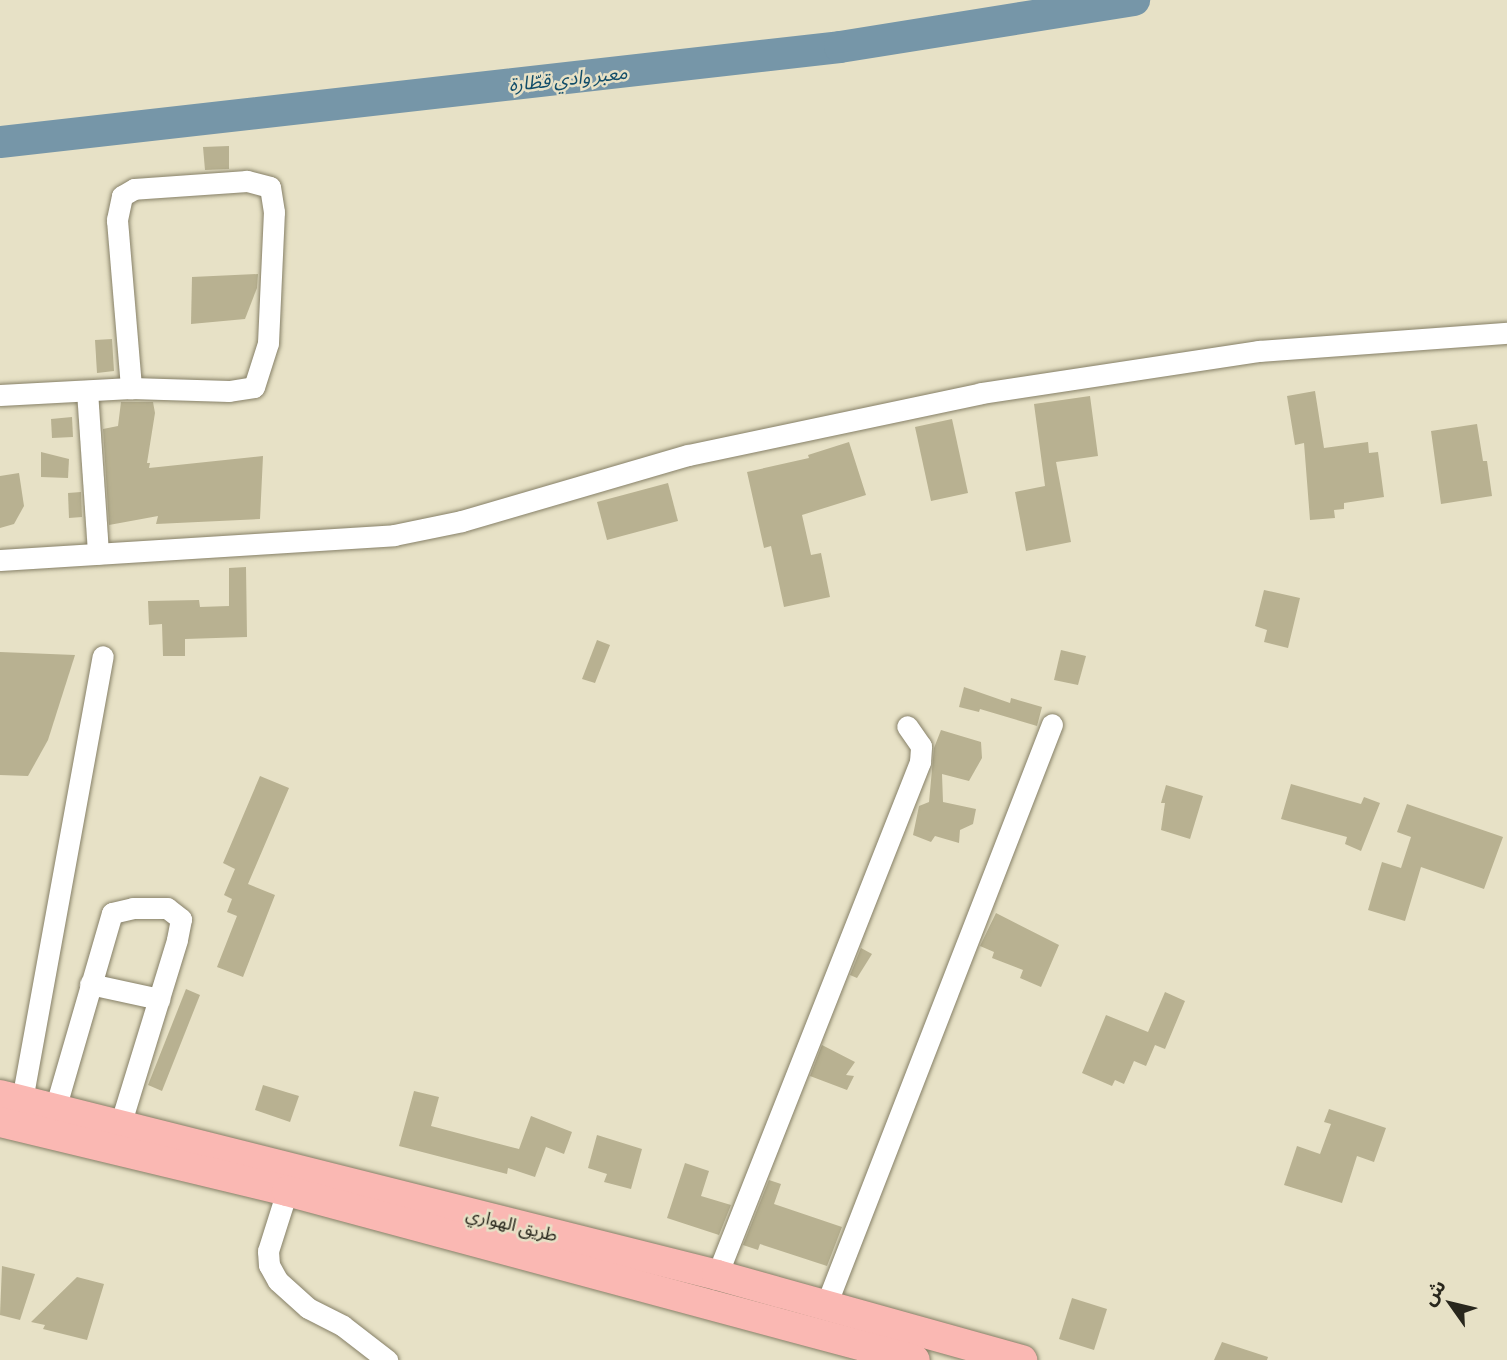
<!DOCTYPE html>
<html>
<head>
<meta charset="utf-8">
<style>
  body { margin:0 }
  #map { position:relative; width:1507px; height:1360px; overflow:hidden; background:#e7e1c6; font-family:Barlow,"Noto Sans Arabic",sans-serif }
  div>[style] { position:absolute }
  .river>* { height:32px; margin:-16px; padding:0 16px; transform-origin:16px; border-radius:16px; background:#7696a8 }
  .building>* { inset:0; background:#b8b191 }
  .roads { filter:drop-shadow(0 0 2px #868067) drop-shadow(0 0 2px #868067) }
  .minor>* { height:21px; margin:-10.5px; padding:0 10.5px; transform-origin:10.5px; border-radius:10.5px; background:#fff }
  .highway>* { height:30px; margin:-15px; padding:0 15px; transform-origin:15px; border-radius:15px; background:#fab8b3 }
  span { translate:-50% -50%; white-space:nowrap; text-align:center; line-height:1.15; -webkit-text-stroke:5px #e7e1c6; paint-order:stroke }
  .street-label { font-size:18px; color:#29271d }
  .water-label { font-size:19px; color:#124d69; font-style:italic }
  .north { position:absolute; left:1416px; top:1269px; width:70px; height:70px; -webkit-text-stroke:5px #e7e1c6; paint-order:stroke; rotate:304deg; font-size:19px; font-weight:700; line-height:28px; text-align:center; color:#29271d }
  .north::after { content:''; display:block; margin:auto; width:24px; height:32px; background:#29271d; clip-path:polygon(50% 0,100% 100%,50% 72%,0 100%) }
</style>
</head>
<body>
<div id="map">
  <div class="river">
    <div style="left:0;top:142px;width:845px;rotate:-6.45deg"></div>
    <div style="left:840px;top:47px;width:298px;rotate:-9.1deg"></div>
  </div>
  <div class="building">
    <div style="clip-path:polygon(229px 146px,229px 169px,205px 170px,203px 147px)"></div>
    <div style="clip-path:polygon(258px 274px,257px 288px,245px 319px,191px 324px,192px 277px)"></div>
    <div style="clip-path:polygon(112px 339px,114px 371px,97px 373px,95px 340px)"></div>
    <div style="clip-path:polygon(1315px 391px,1324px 448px,1368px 442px,1369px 453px,1378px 452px,1384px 497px,1344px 503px,1344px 509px,1334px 510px,1335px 518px,1310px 520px,1304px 443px,1295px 445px,1287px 396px)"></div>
    <div style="clip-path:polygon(1090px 396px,1098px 456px,1056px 462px,1071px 542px,1026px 551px,1015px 492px,1045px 486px,1034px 404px)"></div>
    <div style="clip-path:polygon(121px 402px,153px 402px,155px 413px,147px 463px,150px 463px,149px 468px,263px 456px,260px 519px,156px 524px,158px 516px,109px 525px,103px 429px,118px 426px)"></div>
    <div style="clip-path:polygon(72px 417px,73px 437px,52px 438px,51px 419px)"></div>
    <div style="clip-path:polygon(952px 419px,968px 493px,931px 501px,915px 427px)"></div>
    <div style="clip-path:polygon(1477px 424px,1483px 461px,1487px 461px,1492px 496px,1441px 504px,1431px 431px)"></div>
    <div style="clip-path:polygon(849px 442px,866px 495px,802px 515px,811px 555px,821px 553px,830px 597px,784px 607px,771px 546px,764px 548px,747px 472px,809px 458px,808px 455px)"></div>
    <div style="clip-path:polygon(41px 452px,69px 459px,68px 478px,41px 477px)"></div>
    <div style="clip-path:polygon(19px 473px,24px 506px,14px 524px,0 528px,0 476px)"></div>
    <div style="clip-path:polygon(668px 483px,678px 521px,607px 540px,597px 502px)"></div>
    <div style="clip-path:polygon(81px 492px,82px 517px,69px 518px,68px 493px)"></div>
    <div style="clip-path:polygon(246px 567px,247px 637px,185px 639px,185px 656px,163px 656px,162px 624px,149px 625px,148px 601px,199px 600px,200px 607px,229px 606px,229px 568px)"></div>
    <div style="clip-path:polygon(1264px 590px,1300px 598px,1288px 648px,1264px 642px,1267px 630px,1255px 626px)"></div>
    <div style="clip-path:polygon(597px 640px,610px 645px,595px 683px,582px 679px)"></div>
    <div style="clip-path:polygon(1061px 650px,1086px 656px,1078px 685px,1054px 680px)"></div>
    <div style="clip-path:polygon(0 652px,75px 655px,48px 740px,28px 776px,0 775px)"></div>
    <div style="clip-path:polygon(964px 687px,1010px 703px,1011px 698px,1042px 707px,1037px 726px,980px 709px,979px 712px,959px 707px)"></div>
    <div style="clip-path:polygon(941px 730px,981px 742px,982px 758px,969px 781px,942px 774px,943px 802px,976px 809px,973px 824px,960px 830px,959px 843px,935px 836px,931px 842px,913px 835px,919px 806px,929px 802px,934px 748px)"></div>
    <div style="clip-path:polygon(260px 776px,289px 788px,248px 884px,275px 895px,243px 977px,217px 967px,237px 916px,227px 912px,232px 899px,224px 895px,235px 869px,223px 863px)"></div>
    <div style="clip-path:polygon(1291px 784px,1361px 804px,1364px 797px,1380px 803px,1361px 851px,1345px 844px,1347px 837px,1281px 819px)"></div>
    <div style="clip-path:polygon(1166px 785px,1203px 796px,1190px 839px,1161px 830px,1165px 803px,1161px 803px)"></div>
    <div style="clip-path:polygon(1407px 804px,1503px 837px,1484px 889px,1421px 867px,1405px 921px,1368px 910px,1382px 862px,1401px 868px,1411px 837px,1397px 832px)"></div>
    <div style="clip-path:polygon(996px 913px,1059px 945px,1041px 987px,1020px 978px,1023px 970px,992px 958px,994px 952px,980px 946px)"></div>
    <div style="clip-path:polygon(861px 948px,872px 954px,857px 978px,850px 975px)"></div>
    <div style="clip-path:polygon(186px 989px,200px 995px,162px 1091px,148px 1085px)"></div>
    <div style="clip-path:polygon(1165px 992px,1185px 1001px,1165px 1049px,1155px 1045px,1146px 1066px,1134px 1061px,1124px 1084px,1115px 1080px,1112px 1086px,1082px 1073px,1106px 1015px,1148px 1032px)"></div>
    <div style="clip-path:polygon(822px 1045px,855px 1062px,846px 1075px,854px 1076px,847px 1090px,810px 1076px)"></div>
    <div style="clip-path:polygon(263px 1085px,299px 1096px,290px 1122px,255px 1110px)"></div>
    <div style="clip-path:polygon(414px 1091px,439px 1097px,431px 1126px,519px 1149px,531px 1116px,572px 1132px,564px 1154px,546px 1147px,535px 1177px,508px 1168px,507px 1174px,399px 1146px)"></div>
    <div style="clip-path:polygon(1329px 1109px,1386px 1128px,1374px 1162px,1357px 1156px,1342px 1203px,1284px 1185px,1297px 1146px,1320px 1154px,1331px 1124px,1324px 1122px)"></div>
    <div style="clip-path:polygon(597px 1135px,642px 1149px,631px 1189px,604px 1182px,607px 1174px,588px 1168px)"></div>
    <div style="clip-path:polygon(685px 1163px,709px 1171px,701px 1196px,731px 1205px,719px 1235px,667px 1218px)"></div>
    <div style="clip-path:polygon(769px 1180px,781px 1184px,774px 1204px,842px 1227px,827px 1266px,760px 1244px,758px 1250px,743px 1245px)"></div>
    <div style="clip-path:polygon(2px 1266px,35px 1274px,20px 1320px,0 1315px)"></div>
    <div style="clip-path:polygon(77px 1277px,104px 1284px,87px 1340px,43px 1329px,45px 1325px,31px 1322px)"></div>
    <div style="clip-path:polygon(1072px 1298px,1107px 1309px,1094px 1350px,1059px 1339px)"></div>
    <div style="clip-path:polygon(1222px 1342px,1268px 1357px,1267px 1360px,1214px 1360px)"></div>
  </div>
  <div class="roads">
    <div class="minor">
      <div style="left:87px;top:391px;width:163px;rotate:86.1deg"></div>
      <div style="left:0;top:395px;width:131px;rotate:-3.1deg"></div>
      <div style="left:131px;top:388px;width:98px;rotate:1.8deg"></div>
      <div style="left:229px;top:391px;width:25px;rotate:-9deg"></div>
      <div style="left:254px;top:387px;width:46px;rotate:-72.3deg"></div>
      <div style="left:268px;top:343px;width:131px;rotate:-87.4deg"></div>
      <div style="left:274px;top:212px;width:25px;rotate:-99deg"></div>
      <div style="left:270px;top:187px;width:24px;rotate:-165deg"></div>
      <div style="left:247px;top:181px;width:113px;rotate:176deg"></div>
      <div style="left:134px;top:189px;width:14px;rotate:150deg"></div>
      <div style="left:122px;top:196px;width:25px;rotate:102deg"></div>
      <div style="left:117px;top:220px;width:169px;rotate:85.2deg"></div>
      <div style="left:0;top:560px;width:395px;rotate:-3.6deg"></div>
      <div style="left:394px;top:535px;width:69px;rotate:-11.6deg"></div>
      <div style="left:462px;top:521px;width:235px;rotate:-16.3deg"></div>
      <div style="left:688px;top:455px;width:299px;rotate:-11.9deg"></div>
      <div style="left:981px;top:393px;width:281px;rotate:-8.6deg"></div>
      <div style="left:1259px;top:351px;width:249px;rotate:-4.2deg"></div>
      <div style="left:90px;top:984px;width:71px;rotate:12.3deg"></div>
      <div style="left:22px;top:1100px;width:451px;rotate:-79.7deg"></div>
      <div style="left:55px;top:1109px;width:204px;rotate:-73.8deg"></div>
      <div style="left:112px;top:913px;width:22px;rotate:-13deg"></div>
      <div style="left:133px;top:908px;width:34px"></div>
      <div style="left:167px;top:908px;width:18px;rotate:38deg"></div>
      <div style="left:181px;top:919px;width:21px;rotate:101deg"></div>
      <div style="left:177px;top:940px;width:194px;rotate:107.1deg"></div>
      <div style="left:287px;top:1191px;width:63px;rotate:107.6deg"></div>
      <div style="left:268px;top:1251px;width:14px;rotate:86deg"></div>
      <div style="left:269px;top:1265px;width:18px;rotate:61deg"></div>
      <div style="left:278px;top:1281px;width:40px;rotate:42deg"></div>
      <div style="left:308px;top:1308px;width:39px;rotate:27deg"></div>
      <div style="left:343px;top:1326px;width:56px;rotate:37.7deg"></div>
      <div style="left:717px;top:1275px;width:552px;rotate:-68.41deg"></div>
      <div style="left:920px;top:762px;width:16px;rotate:-86deg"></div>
      <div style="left:921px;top:746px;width:24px;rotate:-125deg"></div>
      <div style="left:826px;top:1305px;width:623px;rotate:-68.74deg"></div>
    </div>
    <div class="highway">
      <div style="left:0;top:1095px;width:739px;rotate:14.09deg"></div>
      <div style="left:717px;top:1275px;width:317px;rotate:15.6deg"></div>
      <div style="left:0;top:1122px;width:295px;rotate:13.5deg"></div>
      <div style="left:287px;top:1191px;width:650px;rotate:15.06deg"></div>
    </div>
  </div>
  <div class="street-label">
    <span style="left:512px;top:1224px;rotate:14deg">طريق الهواري</span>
  </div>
  <div class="water-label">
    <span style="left:568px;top:78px;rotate:-6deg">معبر وادي قطّارة</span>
  </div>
  <div class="north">ش</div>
</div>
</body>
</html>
